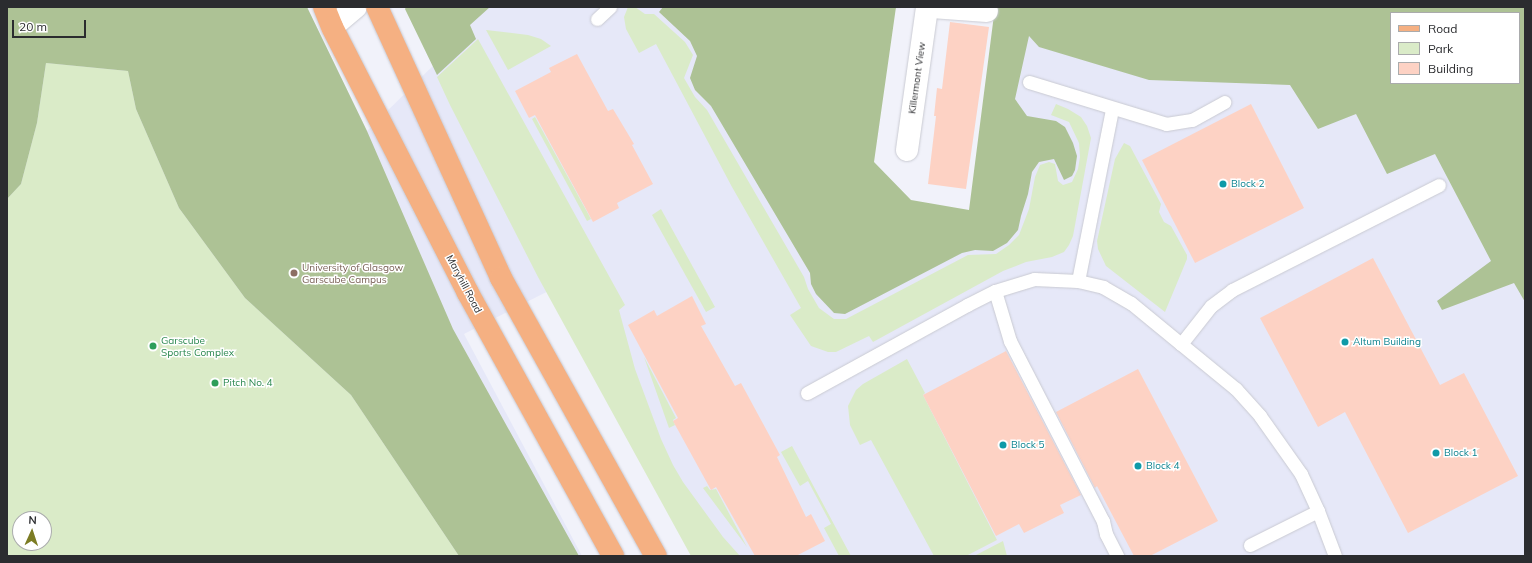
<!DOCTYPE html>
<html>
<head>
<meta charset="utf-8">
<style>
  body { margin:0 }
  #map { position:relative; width:1532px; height:563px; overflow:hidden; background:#f1f2fa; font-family:Mulish,sans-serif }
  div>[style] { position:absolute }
  .built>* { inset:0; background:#e6e8f8 }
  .green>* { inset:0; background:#daebc8 }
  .forest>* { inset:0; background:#adc295 }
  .building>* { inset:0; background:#fdd2c4 }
  .roads { filter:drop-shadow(0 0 1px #c9cad2) drop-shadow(0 0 1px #c9cad2) }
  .lane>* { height:13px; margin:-6.5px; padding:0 6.5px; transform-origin:6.5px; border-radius:6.5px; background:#fff }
  .street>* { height:22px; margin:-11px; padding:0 11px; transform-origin:11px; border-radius:11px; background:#fff }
  .primary>* { height:22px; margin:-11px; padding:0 11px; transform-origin:11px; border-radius:11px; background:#f5b082 }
  .dots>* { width:11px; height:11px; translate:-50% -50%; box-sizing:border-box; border:2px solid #fff; border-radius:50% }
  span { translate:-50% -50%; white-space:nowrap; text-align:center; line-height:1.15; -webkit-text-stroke:3px #fff; paint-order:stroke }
  .street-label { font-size:10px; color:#2b2c2f }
  .culture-label { font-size:10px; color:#0d838f }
  .left { translate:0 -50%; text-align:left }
  .education-label { font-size:10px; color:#785e54 }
  .leisure-label { font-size:10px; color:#27864d }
  .frame { position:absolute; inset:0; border:8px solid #2b2c2f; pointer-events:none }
  .legend { position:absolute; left:1390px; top:12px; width:130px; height:72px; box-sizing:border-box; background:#fff; border:1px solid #aaabac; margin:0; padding:5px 7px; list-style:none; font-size:12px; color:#2b2c2f }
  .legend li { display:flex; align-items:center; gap:8px; height:20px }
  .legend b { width:20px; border:1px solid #aaabac }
  .north { position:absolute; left:12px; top:511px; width:40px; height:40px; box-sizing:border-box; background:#fff; border:1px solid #aaabac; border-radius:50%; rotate:3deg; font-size:11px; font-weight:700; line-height:16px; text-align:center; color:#2b2c2f }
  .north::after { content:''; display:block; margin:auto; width:14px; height:18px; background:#7c7c24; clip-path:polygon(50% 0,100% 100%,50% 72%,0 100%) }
  .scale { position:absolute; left:12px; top:20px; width:74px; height:18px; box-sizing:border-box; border:2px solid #2b2c2f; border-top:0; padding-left:5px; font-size:12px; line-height:14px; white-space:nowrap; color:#2b2c2f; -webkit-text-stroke:3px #fff; paint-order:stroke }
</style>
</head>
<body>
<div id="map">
  <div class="built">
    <div style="clip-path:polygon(evenodd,7px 7px,307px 7px,367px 131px,454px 45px,438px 7px,734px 7px,879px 275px,984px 229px,1029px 7px,1391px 13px,1391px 83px,1525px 82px,1525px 556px,718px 556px,574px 278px,464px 334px,582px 556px,7px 556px,7px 7px,20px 519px,44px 519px,44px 543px,20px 543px,20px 519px)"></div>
  </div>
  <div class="green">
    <div style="clip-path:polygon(628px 7px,635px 7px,645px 14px,654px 14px,685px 42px,693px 55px,684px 78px,695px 97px,707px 110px,804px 277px,808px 289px,819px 308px,834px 319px,846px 319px,968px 255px,996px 254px,1009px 245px,1019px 235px,1029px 209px,1035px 177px,1040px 165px,1049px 162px,1055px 164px,1058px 181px,1063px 185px,1072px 182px,1078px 169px,1080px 157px,1079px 143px,1069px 122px,1051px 115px,1056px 104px,1068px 109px,1081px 117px,1087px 126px,1091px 138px,1073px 236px,1069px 245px,1064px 252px,1052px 257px,1026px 262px,1003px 271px,873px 342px,869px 336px,836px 352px,828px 352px,811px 346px,790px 315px,801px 308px,732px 187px,656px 44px,639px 53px,626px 29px,624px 17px)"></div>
    <div style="clip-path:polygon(486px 30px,528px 35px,541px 39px,551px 46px,508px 70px)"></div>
    <div style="clip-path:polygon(478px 39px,625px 305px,619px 310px,635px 369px,661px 439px,673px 465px,683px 482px,723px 537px,740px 556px,691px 556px,538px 277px,450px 105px,437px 77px)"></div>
    <div style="clip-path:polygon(evenodd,46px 63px,128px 71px,136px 109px,179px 208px,245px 298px,351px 395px,459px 556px,7px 556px,7px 199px,21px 184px,37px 123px,46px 63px,20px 519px,44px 519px,44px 543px,20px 543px,20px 519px)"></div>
    <div style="clip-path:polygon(535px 117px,591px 219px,587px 221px,532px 119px)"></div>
    <div style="clip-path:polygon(1124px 143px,1130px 146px,1161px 204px,1159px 212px,1164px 222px,1171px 226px,1187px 255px,1187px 259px,1165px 312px,1106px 266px,1098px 249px,1097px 241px,1115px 159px)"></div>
    <div style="clip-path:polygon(661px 209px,715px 307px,706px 312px,652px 215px)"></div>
    <div style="clip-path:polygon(644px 357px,676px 418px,673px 420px,675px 425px,669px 428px)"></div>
    <div style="clip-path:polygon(907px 359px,925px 393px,923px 395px,997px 540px,966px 556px,934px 556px,871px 440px,860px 445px,850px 425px,848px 406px,856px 390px,863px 384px)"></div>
    <div style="clip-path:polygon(792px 446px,851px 556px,839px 556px,824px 528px,831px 524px,808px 481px,800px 486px,781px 452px)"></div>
    <div style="clip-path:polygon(707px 486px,710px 490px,716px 489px,747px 547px,703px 488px)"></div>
    <div style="clip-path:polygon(1003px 541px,1007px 556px,974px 556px)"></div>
  </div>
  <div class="forest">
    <div style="clip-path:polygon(7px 7px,307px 7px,367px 131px,453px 329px,579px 556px,459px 556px,351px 395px,245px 298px,179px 208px,136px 109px,128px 71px,46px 63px,37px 123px,21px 184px,7px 199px)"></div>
    <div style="clip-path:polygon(406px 7px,490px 7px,470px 25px,476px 39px,437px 75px,405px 9px)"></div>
    <div style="clip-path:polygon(evenodd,663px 7px,896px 7px,874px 162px,911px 200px,969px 210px,995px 7px,1525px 7px,1525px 302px,1514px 283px,1442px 310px,1437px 301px,1491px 261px,1435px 154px,1387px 174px,1356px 114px,1318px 129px,1290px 85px,1149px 80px,1039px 47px,1029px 36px,1015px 99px,1027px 116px,1056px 121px,1065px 127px,1073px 143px,1077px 156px,1075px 170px,1072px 176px,1064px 180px,1054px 159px,1039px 162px,1032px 172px,1028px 194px,1021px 216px,1018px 230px,1007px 243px,993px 251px,975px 250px,962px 253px,845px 314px,834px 313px,816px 294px,811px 284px,810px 273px,711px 106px,695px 90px,690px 78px,697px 56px,690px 41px,659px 12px,663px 7px,1391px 13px,1519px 13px,1519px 83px,1391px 83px,1391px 13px)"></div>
  </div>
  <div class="building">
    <div style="clip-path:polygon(950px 22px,989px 27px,966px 189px,928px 184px,936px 116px,934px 116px,937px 88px,942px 89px)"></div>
    <div style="clip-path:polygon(577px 54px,608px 111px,613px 109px,634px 144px,632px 145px,653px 184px,617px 203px,619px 208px,593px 222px,535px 115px,529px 118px,515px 91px,551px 72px,549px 68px)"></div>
    <div style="clip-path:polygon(1251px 104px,1304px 208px,1195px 263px,1142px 160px)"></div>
    <div style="clip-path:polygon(1373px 258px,1440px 385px,1464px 373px,1518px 476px,1408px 533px,1345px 412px,1318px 427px,1260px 318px)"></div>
    <div style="clip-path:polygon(692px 296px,706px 324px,701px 326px,735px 386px,741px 383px,780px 455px,777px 457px,806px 517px,811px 514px,825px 541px,796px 556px,755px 556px,716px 487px,711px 490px,673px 421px,678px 418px,628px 325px,654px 310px,657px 316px)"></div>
    <div style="clip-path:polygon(1006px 351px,1081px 495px,1060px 505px,1064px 513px,1024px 533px,1019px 524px,996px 536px,923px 395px)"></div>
    <div style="clip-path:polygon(1138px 369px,1218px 521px,1150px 556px,1134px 556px,1097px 486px,1095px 488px,1056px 412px)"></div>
  </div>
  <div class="roads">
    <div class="lane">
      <div style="left:597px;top:19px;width:18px;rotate:-43deg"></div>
      <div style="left:1029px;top:82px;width:143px;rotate:17deg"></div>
      <div style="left:1166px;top:124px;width:26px;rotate:-9deg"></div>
      <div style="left:1192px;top:120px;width:37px;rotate:-29deg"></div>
      <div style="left:1078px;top:281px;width:175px;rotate:-78.8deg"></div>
      <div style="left:995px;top:291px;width:52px;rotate:73.3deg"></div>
      <div style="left:1010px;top:341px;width:203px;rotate:62.7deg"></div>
      <div style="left:1103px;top:521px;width:13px;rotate:77deg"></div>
      <div style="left:1106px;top:534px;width:25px;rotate:63deg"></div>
      <div style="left:1181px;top:344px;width:48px;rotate:-51.7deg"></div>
      <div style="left:1211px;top:306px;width:26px;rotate:-37deg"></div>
      <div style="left:1232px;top:290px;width:232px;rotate:-26.9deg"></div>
      <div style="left:807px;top:393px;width:183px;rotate:-28.8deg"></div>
      <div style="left:967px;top:305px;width:31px;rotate:-27deg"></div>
      <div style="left:995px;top:291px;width:41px;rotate:-17.1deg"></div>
      <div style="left:1034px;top:279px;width:44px;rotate:2.6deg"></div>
      <div style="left:1078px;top:281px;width:26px;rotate:13deg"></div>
      <div style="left:1103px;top:287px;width:32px;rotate:30deg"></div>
      <div style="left:1131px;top:303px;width:65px;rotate:39.4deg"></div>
      <div style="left:1181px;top:344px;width:71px;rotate:39.3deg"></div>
      <div style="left:1236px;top:389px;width:36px;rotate:48deg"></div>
      <div style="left:1260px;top:416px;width:71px;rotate:54.7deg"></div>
      <div style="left:1301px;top:474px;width:41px;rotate:65.3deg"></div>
      <div style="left:1318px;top:511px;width:48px;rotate:69.3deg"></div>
      <div style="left:1250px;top:545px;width:76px;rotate:-26.6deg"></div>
    </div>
    <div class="street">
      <div style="left:932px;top:7px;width:55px;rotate:4.2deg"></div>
      <div style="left:332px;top:27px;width:31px;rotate:-40deg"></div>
      <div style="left:907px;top:150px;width:144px;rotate:-82deg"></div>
    </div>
    <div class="primary">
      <div style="left:324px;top:7px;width:22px;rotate:68deg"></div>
      <div style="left:332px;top:27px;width:299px;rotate:62.9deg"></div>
      <div style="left:468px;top:293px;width:300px;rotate:61.1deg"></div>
      <div style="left:377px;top:7px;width:298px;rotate:65.4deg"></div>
      <div style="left:501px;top:278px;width:318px;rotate:60.9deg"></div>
    </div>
  </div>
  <div class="dots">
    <div style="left:1223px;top:184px;background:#0f9aa8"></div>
    <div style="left:294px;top:273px;background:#8d6e63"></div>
    <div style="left:1345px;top:342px;background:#0f9aa8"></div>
    <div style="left:153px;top:346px;background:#2e9e5b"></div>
    <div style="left:215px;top:383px;background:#2e9e5b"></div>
    <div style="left:1003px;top:445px;background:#0f9aa8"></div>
    <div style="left:1436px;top:453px;background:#0f9aa8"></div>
    <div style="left:1138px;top:466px;background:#0f9aa8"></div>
  </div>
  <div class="street-label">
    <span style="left:917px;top:78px;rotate:-82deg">Killermont View</span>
    <span style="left:464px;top:284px;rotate:62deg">Maryhill Road</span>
  </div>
  <div class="culture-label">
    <span class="left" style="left:1231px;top:184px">Block 2</span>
    <span class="left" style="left:1353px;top:342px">Altum Building</span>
    <span class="left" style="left:1011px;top:445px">Block 5</span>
    <span class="left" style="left:1444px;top:453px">Block 1</span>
    <span class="left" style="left:1146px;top:466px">Block 4</span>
  </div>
  <div class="education-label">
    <span class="left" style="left:302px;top:273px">University of Glasgow<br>Garscube Campus</span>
  </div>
  <div class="leisure-label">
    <span class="left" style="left:161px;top:346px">Garscube<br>Sports Complex</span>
    <span class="left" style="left:223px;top:383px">Pitch No. 4</span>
  </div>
  <div class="frame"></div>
  <ul class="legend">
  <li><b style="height:5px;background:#f5b082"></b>Road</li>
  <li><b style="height:11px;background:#daebc8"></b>Park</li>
  <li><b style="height:11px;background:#fdd2c4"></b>Building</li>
  </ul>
  <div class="north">N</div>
  <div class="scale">20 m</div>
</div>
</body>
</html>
